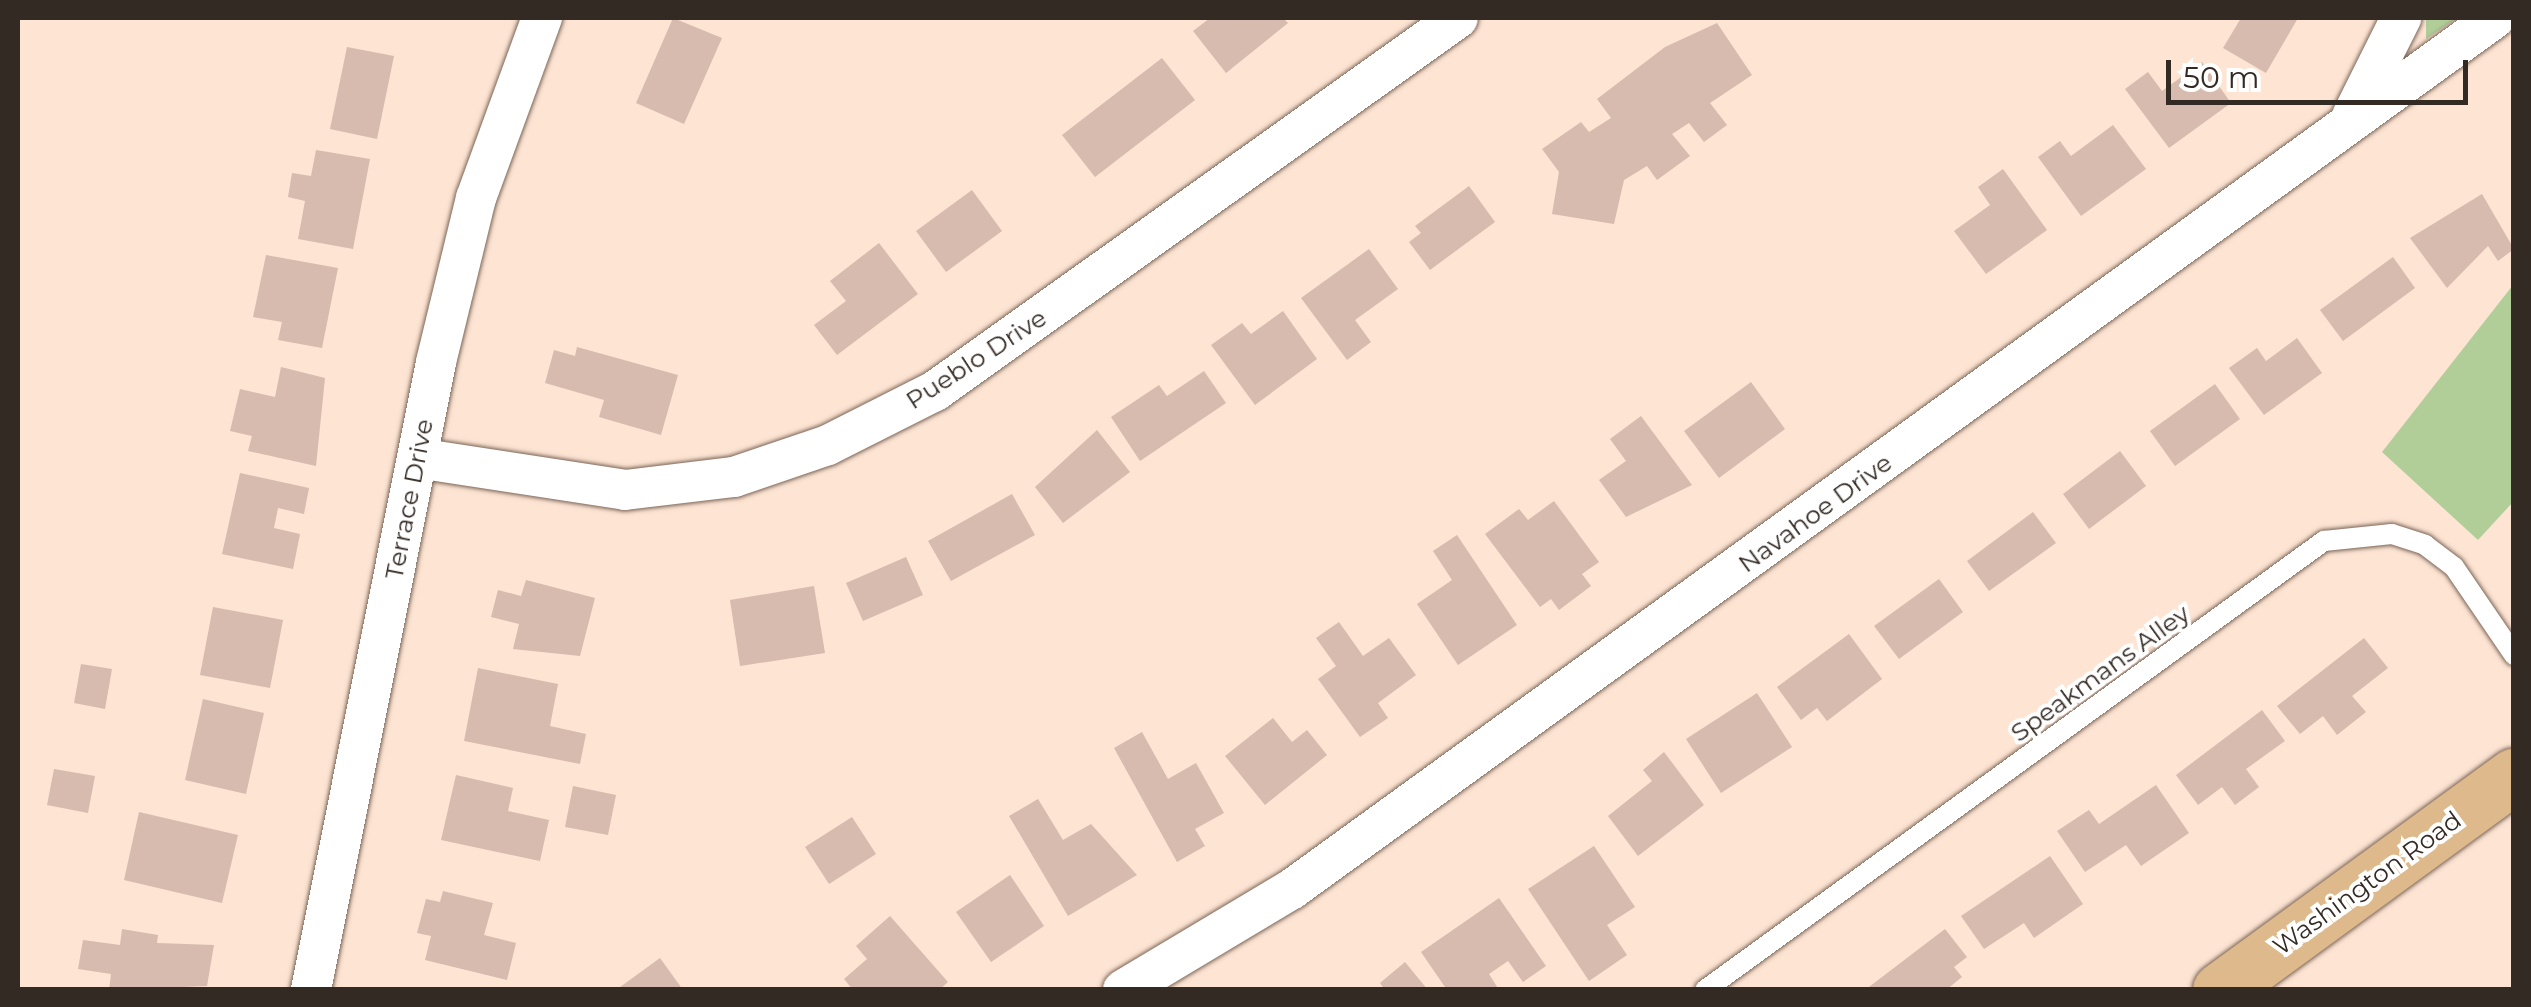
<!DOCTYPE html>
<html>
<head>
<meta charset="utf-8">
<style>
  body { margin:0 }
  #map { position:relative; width:2531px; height:1007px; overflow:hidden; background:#fde4d3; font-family:Montserrat,sans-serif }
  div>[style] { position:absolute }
  .green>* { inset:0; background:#b1ce99 }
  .building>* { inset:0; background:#d6bbae }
  .roads { filter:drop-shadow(0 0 2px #7b6557) drop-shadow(0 0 2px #7b6557) }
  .service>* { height:20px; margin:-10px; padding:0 10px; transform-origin:10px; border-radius:10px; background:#fff }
  .minor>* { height:40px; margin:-20px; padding:0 20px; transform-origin:20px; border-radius:20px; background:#fff }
  .primary>* { height:55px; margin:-27.5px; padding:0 27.5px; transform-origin:27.5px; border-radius:27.5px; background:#ddb98b }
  span { translate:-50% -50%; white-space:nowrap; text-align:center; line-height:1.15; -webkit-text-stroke:8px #fff; paint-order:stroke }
  .street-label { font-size:25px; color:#342a24 }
  .frame { position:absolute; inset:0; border:20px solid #342a24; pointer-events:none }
  .scale { position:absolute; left:2166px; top:60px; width:302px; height:45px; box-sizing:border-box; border:5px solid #342a24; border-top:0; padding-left:12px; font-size:30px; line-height:35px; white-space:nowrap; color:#342a24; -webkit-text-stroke:8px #fff; paint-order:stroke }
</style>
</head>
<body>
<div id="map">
  <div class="green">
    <div style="clip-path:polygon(2426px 18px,2457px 18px,2426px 39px)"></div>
    <div style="clip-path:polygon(2513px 285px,2513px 502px,2478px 540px,2382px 452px)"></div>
  </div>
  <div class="building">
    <div style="clip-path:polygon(673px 18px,722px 38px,684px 124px,636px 103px)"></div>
    <div style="clip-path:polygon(1210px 18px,1283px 18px,1288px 23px,1226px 73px,1193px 31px)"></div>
    <div style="clip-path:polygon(2241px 18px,2298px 18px,2266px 73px,2223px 48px)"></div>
    <div style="clip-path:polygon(1717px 23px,1752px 75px,1710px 103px,1727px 125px,1704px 142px,1689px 123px,1672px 134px,1690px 156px,1657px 180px,1647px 166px,1624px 180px,1614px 224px,1552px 214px,1559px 172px,1542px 149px,1581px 122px,1589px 132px,1611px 118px,1597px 99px,1665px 47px)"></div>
    <div style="clip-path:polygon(347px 47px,394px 56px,377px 139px,330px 129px)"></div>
    <div style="clip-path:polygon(1162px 58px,1195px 100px,1095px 177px,1062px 135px)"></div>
    <div style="clip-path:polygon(2202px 62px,2231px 103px,2169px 148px,2125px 89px,2148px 72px,2162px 91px)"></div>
    <div style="clip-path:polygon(2113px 125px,2146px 169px,2081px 216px,2038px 157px,2060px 141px,2071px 156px)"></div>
    <div style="clip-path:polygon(316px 150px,370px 159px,353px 249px,298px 239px,305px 201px,288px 197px,292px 173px,311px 176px)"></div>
    <div style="clip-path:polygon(2003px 169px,2047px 230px,1986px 274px,1954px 231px,1990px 205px,1978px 187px)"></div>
    <div style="clip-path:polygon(1469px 186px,1495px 222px,1430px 270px,1409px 242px,1421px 233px,1415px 226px)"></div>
    <div style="clip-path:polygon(972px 190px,1002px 231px,946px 272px,916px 231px)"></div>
    <div style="clip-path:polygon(2482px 194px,2514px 249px,2498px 261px,2488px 246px,2447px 288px,2410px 238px)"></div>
    <div style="clip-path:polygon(879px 243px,918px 294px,837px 355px,814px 325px,846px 301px,830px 281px)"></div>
    <div style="clip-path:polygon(1369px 249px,1398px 289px,1355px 320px,1371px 342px,1347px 360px,1301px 298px)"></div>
    <div style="clip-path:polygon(266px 255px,338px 268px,322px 348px,278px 340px,282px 322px,253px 317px)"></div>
    <div style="clip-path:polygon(2393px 257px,2415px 288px,2343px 341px,2320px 310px)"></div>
    <div style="clip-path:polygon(1283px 311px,1317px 359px,1255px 405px,1211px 345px,1242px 323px,1251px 334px)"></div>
    <div style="clip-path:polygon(2297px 338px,2322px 373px,2264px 415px,2229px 368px,2257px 348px,2266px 361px)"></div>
    <div style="clip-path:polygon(577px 347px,678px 375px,661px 435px,599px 417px,604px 400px,545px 383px,554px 350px,575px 356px)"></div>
    <div style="clip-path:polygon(281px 367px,325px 378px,316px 466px,248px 451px,252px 436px,230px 431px,240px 389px,275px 397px)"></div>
    <div style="clip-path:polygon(1204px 371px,1226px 403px,1140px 461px,1111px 417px,1159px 385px,1167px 396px)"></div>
    <div style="clip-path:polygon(1751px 382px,1785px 429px,1719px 478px,1684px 431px)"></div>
    <div style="clip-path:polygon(2215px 384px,2240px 419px,2175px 466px,2150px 431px)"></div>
    <div style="clip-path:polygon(1641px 416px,1692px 485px,1626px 517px,1599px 480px,1626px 461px,1610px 439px)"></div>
    <div style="clip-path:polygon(1097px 430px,1130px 472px,1063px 523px,1035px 487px)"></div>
    <div style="clip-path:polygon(2120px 451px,2146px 486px,2089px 529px,2063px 494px)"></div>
    <div style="clip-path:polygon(240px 473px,309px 488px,304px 514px,278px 508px,274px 528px,300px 534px,293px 569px,222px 554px)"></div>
    <div style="clip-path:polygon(1012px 494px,1035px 535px,951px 581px,928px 541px)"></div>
    <div style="clip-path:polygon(1554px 501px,1599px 562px,1582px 574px,1591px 586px,1559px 610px,1551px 599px,1540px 607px,1485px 534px,1519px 509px,1528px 520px)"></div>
    <div style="clip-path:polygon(2033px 512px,2056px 543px,1989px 591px,1967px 561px)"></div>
    <div style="clip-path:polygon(1457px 535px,1517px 625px,1458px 665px,1417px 604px,1452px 580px,1433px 551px)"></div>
    <div style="clip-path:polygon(906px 557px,923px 595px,863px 621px,846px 583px)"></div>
    <div style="clip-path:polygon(1939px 579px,1963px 612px,1899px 659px,1874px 626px)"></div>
    <div style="clip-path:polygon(526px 580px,595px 598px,580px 656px,513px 649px,519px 624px,491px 617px,498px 590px,521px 596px)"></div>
    <div style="clip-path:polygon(814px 586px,825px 653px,740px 666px,730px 600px)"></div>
    <div style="clip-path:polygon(213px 607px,283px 620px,270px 688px,200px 675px)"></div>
    <div style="clip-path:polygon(1339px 622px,1363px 656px,1389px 638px,1416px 675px,1378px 703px,1388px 718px,1360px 737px,1318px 679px,1336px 666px,1316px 638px)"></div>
    <div style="clip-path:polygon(1849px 634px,1882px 679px,1827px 721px,1817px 708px,1801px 720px,1777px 687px)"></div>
    <div style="clip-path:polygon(2364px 638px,2388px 668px,2352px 696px,2366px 712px,2337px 735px,2323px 716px,2300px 734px,2277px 706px)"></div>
    <div style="clip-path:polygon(81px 664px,112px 669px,105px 709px,74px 703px)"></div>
    <div style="clip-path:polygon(478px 668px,558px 684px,550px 726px,586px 734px,580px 764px,464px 741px)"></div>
    <div style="clip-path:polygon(1757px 693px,1792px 747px,1721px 793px,1686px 739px)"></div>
    <div style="clip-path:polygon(203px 699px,264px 713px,246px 794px,185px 780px)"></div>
    <div style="clip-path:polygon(2262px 710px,2285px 741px,2246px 769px,2259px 787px,2235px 805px,2222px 787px,2198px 805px,2176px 775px)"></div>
    <div style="clip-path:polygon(1273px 718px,1292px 742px,1307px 730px,1327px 755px,1265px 805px,1225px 756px)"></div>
    <div style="clip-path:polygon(1142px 732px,1168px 779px,1196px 763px,1224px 813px,1195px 829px,1205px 846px,1177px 862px,1114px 748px)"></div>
    <div style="clip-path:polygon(1664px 752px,1704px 805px,1638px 856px,1608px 816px,1652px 781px,1643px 770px)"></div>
    <div style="clip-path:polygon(54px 769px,95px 776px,88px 813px,47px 805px)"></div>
    <div style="clip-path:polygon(456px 775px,513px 788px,508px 811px,549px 820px,540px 861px,441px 840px)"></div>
    <div style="clip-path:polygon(2156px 785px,2189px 833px,2141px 866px,2126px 845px,2085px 872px,2057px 831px,2089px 810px,2099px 824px)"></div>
    <div style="clip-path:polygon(573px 786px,616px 795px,608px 835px,565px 827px)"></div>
    <div style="clip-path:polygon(1038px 799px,1063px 840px,1091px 824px,1137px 875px,1068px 916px,1009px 816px)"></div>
    <div style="clip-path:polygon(139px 812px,238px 835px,222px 903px,124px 880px)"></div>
    <div style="clip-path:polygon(852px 817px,876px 854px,829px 884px,805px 847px)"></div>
    <div style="clip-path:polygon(1594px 846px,1635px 907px,1607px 925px,1627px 955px,1589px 981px,1528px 889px)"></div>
    <div style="clip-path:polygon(2050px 856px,2083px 904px,2034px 938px,2024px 923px,1984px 949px,1961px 916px)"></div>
    <div style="clip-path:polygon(1010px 875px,1044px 926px,991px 962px,956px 912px)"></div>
    <div style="clip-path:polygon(443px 891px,493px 903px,484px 935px,516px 943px,507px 980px,425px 960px,431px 936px,417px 933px,426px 899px,440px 902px)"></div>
    <div style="clip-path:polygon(1499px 898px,1546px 966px,1523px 982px,1508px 961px,1489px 974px,1499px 990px,1447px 990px,1421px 952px)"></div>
    <div style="clip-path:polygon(890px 916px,948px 982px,939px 990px,853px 990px,844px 979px,867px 959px,856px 946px)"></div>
    <div style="clip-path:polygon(122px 929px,158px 935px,157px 943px,214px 945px,207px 986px,109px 990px,111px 974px,78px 969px,83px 940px,120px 945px)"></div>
    <div style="clip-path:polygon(1945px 929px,1967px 957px,1954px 967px,1962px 977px,1946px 990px,1865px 990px)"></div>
    <div style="clip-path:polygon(660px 958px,683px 990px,616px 990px)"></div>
    <div style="clip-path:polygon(1405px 962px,1428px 990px,1385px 990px,1380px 983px)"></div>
  </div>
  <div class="roads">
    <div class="service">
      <div style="left:1705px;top:990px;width:765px;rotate:-35.96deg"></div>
      <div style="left:2324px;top:541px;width:68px;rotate:-5.9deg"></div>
      <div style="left:2392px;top:534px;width:35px;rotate:18deg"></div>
      <div style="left:2425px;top:545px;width:36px;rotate:37deg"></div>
      <div style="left:2454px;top:567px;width:107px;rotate:55.7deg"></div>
    </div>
    <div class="minor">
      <div style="left:2352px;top:116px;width:110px;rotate:-63.4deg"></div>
      <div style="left:417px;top:458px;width:210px;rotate:8.7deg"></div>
      <div style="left:625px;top:490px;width:110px;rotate:-6.8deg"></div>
      <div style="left:734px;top:477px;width:99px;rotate:-18.8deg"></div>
      <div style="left:828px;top:445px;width:120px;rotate:-26.8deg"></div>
      <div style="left:935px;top:391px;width:642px;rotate:-35.5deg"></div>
      <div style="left:311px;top:990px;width:640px;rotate:-78.74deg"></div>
      <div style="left:436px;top:362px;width:169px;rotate:-76.3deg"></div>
      <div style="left:476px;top:198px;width:192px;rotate:-69.9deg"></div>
      <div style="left:1123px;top:990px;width:197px;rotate:-30.9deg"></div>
      <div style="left:1292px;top:889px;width:1485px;rotate:-35.91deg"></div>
    </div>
    <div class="primary">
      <div style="left:2220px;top:990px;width:364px;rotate:-36.1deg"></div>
    </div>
  </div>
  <div class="street-label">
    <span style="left:976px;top:359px;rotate:-33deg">Pueblo Drive</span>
    <span style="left:409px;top:499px;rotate:-79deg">Terrace Drive</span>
    <span style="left:1815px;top:513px;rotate:-36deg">Navahoe Drive</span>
    <span style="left:2100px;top:673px;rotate:-36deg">Speakmans Alley</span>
    <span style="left:2367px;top:883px;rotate:-36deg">Washington Road</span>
  </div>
  <div class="frame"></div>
  <div class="scale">50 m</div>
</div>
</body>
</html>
